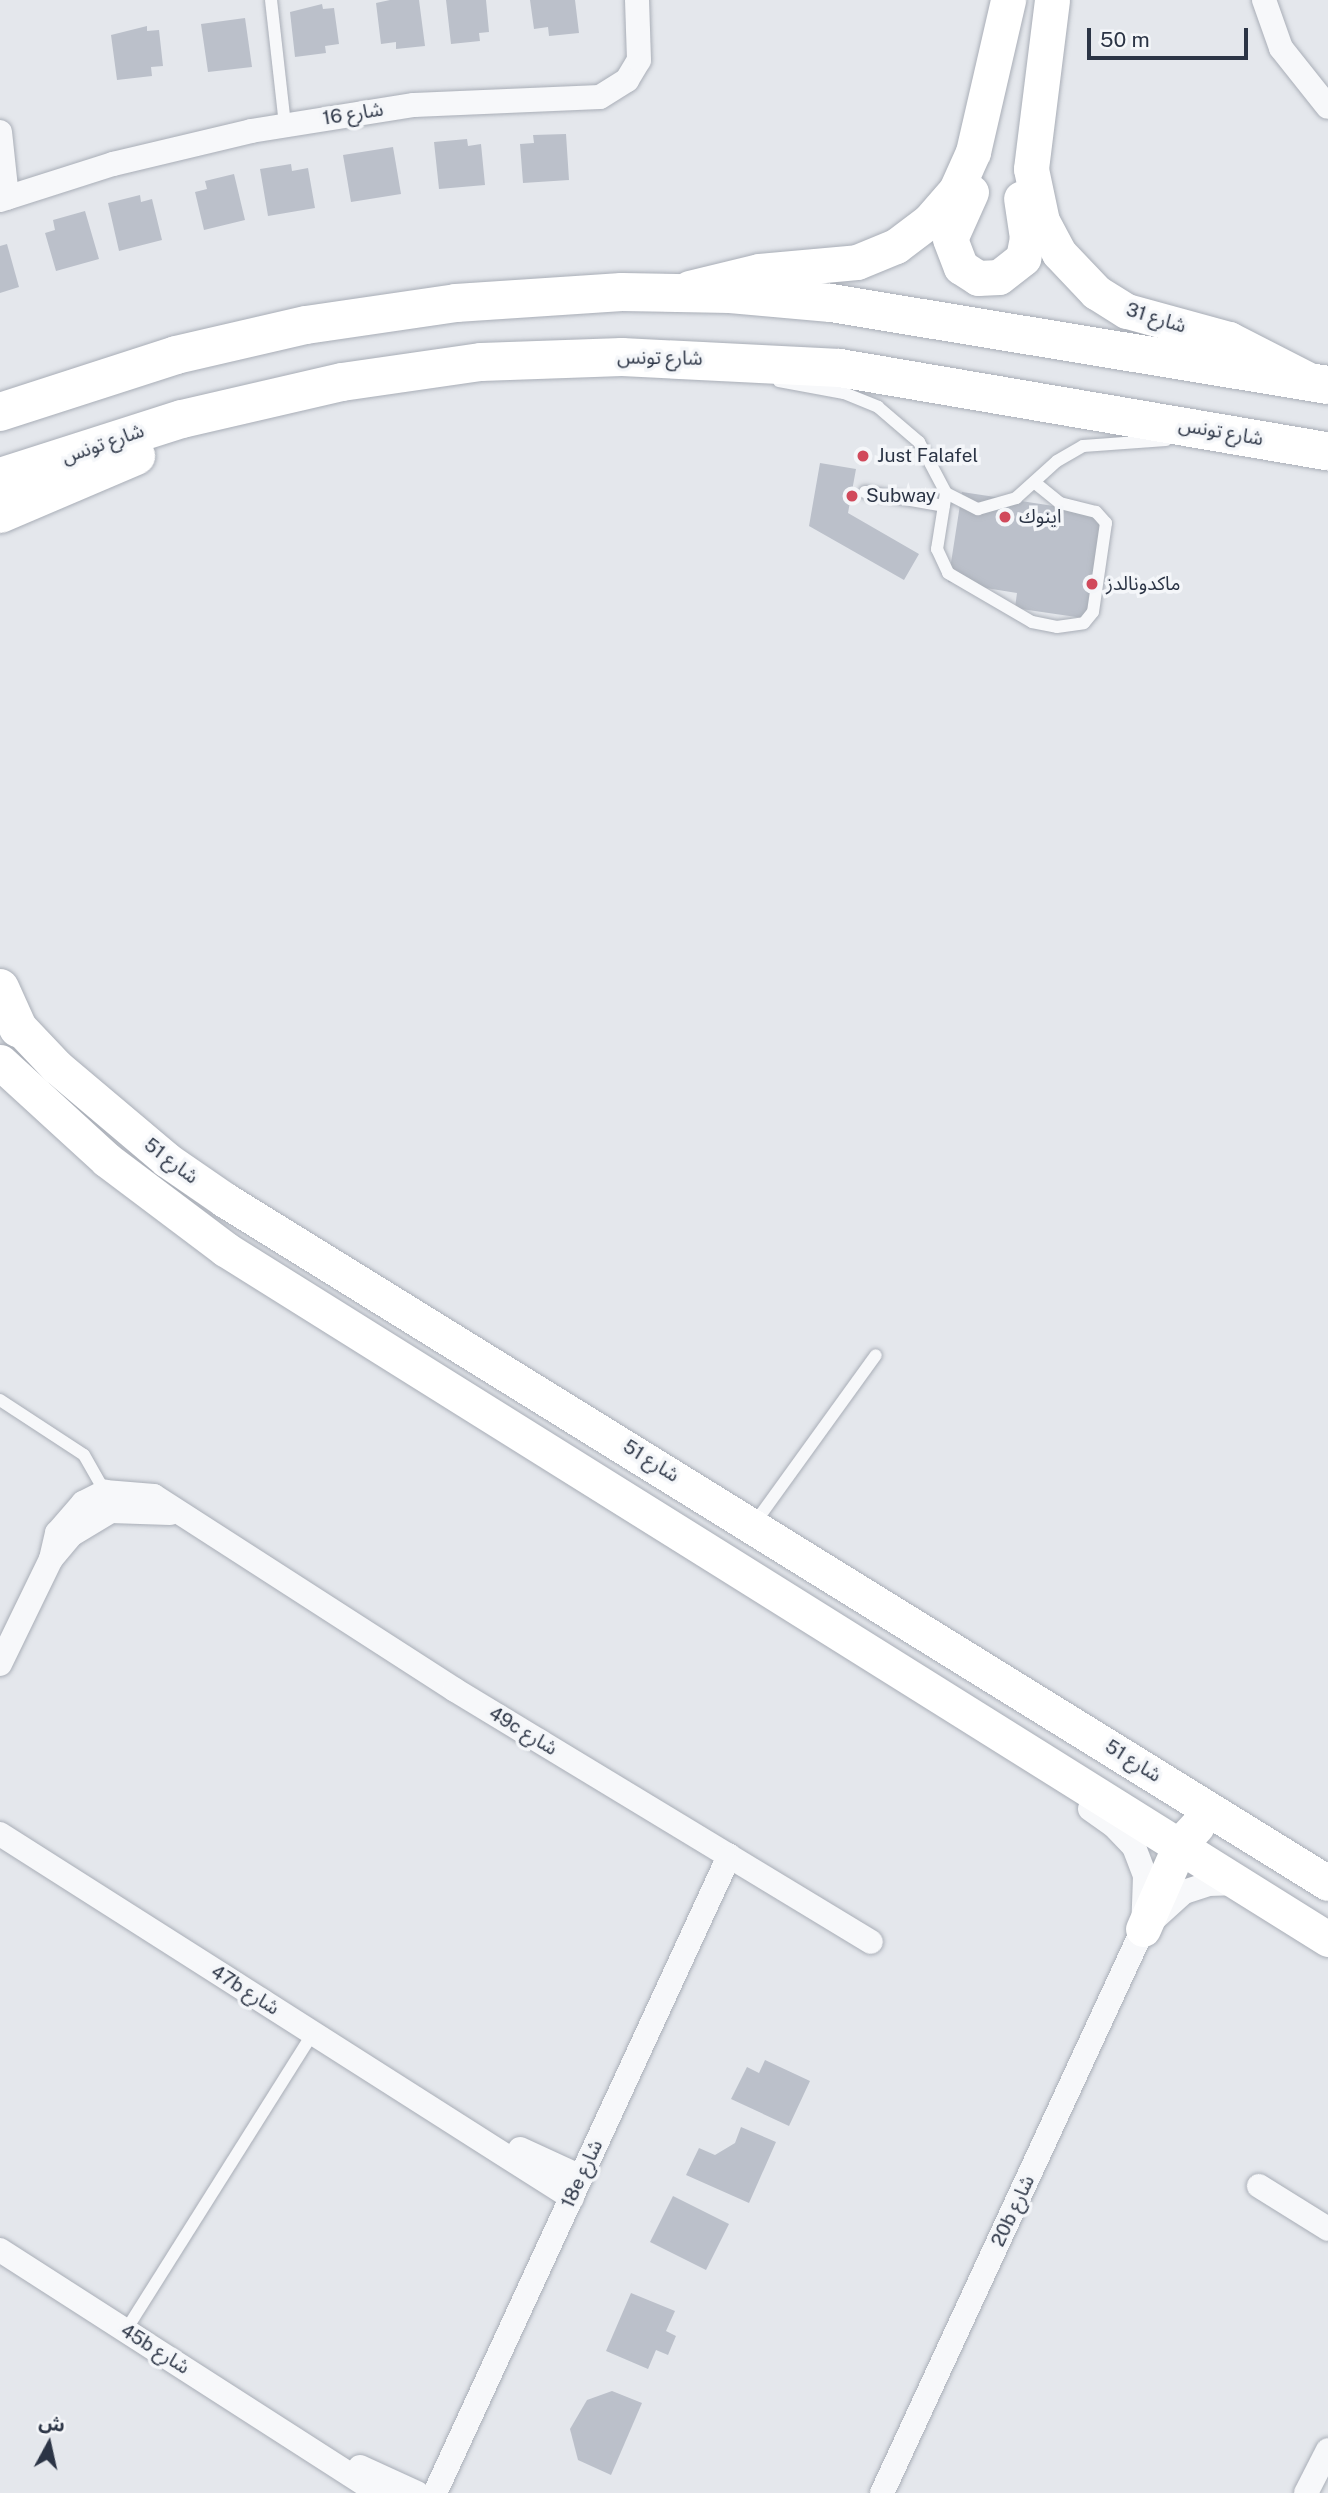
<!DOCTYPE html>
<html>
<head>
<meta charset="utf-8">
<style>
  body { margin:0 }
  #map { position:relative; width:1328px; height:2493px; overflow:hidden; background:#e4e7ec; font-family:"Public Sans","Noto Sans Arabic",sans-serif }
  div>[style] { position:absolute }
  .building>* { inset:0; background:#bbc0ca }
  .roads { filter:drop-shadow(0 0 2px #a9aeb7) drop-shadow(0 0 2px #a9aeb7) }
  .lane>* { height:12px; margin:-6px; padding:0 6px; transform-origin:6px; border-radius:6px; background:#f7f8fa }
  .street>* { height:24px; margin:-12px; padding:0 12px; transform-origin:12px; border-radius:12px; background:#f7f8fa }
  .secondary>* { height:35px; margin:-17.5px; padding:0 17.5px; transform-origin:17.5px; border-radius:17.5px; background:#fff }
  .primary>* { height:38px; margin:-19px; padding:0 19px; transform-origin:19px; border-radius:19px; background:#fff }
  .dots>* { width:19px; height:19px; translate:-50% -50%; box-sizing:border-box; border:4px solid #f4f6f9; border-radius:50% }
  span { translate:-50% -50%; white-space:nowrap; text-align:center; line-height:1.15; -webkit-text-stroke:7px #f4f6f9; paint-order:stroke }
  .street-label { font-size:19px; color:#2b3445 }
  .poi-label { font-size:19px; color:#2b3445 }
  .left { translate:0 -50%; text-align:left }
  .north { position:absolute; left:14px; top:2409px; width:70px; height:70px; -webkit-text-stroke:5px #f4f6f9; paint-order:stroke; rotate:8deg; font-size:19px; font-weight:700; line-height:28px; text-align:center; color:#2b3445 }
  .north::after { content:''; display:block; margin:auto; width:24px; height:32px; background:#2b3445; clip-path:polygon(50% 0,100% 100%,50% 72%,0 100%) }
  .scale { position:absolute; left:1087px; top:28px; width:161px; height:32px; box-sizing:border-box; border:4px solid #2b3445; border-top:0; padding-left:9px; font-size:21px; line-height:24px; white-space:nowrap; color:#2b3445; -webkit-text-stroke:5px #f4f6f9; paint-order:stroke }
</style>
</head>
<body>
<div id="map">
  <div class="building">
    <div style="clip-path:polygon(390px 0,419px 0,425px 46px,396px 49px,396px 42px,381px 44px,376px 3px)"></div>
    <div style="clip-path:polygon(446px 0,486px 0,489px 32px,479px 33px,480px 41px,451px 44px)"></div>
    <div style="clip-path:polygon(530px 0,575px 0,579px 33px,549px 36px,548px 27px,534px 29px)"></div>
    <div style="clip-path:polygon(322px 4px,323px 9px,334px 8px,339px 44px,325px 46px,326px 53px,295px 57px,290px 12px)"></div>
    <div style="clip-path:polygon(245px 18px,252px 67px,208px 72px,201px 24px)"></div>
    <div style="clip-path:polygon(147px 26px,147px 31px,159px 30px,163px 66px,151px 67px,152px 76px,117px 80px,111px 35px)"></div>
    <div style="clip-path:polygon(566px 134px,569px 180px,523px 183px,520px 144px,534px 143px,533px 135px)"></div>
    <div style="clip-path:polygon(467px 139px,468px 146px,481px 144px,485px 185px,439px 189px,434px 142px)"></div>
    <div style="clip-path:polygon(393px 147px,401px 194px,351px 202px,343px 155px)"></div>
    <div style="clip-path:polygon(291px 164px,292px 171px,308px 168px,315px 208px,268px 216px,260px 169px)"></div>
    <div style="clip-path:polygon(234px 174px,245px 220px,204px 230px,195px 192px,207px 189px,205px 181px)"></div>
    <div style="clip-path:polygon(140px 195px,141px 202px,152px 199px,162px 240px,119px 251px,108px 203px)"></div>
    <div style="clip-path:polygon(85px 211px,99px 259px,56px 271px,45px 233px,55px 230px,53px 220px)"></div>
    <div style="clip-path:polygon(7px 244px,19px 287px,0 293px,0 246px)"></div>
    <div style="clip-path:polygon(820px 463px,856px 469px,848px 513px,919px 554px,904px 580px,809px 526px)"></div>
    <div style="clip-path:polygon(962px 492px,1106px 514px,1090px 619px,1015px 608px,1017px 593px,948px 582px)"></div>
    <div style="clip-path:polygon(765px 2060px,810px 2081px,789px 2126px,731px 2099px,747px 2067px,759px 2073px)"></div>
    <div style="clip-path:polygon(741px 2127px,776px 2142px,749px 2203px,686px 2175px,699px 2148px,715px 2155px,735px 2143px)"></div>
    <div style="clip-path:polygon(673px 2196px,729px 2224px,706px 2270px,650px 2242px)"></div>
    <div style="clip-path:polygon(631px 2293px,675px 2311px,666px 2331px,676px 2336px,668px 2355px,656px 2350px,648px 2369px,606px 2351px)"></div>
    <div style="clip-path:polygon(612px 2391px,642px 2403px,611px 2475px,578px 2460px,570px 2429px,587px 2400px)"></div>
  </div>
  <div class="roads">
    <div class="lane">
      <div style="left:271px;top:0;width:126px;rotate:83.6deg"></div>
      <div style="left:779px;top:381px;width:66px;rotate:10.5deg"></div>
      <div style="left:844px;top:393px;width:37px;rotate:22deg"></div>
      <div style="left:878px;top:407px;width:54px;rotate:40.5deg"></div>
      <div style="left:919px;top:442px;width:58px;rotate:62.1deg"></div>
      <div style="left:946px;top:493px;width:36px;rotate:27deg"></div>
      <div style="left:978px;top:509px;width:40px;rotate:-16deg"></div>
      <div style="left:1016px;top:498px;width:55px;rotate:-42.1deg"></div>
      <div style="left:1057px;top:461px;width:30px;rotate:-30deg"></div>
      <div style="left:1083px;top:446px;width:83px;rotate:-4.1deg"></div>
      <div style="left:865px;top:492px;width:80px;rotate:10deg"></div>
      <div style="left:946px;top:493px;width:57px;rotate:99.1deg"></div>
      <div style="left:937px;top:549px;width:26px;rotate:65deg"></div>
      <div style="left:948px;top:573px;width:97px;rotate:30.3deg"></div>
      <div style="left:1032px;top:622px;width:25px;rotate:11deg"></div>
      <div style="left:1057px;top:627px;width:27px;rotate:-8deg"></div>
      <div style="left:1084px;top:623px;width:14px;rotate:-51deg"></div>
      <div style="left:1093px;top:612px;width:90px;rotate:-81.7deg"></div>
      <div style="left:1106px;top:523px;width:15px;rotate:-132deg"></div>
      <div style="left:1096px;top:512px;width:37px;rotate:-166deg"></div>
      <div style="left:1060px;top:503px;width:33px;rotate:-141deg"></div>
      <div style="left:0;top:1400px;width:100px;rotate:33.2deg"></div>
      <div style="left:84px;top:1455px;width:43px;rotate:60.4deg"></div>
      <div style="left:754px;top:1524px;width:208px;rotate:-54.2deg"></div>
      <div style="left:126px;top:2330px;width:352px;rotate:-57.8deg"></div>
    </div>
    <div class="street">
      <div style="left:1264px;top:0;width:51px;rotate:70.5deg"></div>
      <div style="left:1281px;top:48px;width:75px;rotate:51.5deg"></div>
      <div style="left:0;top:132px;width:66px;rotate:83.9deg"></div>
      <div style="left:0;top:200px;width:119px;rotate:-17.7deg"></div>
      <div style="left:113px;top:164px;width:142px;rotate:-13.4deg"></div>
      <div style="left:251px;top:131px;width:165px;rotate:-9.1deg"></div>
      <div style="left:414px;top:105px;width:186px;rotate:-2.5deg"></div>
      <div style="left:600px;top:97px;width:32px;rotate:-32deg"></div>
      <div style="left:627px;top:80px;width:23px;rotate:-59deg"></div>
      <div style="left:639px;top:60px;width:60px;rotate:-91.9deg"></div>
      <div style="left:51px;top:1559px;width:27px;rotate:-77deg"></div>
      <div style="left:57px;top:1533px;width:40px;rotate:-49deg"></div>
      <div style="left:83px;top:1503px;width:25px;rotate:-27deg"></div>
      <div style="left:105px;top:1492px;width:49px;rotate:4.7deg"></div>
      <div style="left:154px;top:1496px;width:358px;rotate:32.8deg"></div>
      <div style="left:455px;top:1690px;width:486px;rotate:31.2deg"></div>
      <div style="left:0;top:1664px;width:117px;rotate:-64.1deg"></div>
      <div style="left:51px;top:1559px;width:31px;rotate:-50deg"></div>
      <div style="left:71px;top:1535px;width:47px;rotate:-31deg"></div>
      <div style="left:111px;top:1511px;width:59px;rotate:1.9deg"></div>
      <div style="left:1090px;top:1809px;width:28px;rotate:35deg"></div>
      <div style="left:1113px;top:1825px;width:30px;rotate:46deg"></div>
      <div style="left:1134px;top:1847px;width:31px;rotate:69deg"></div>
      <div style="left:1145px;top:1876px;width:38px;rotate:92deg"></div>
      <div style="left:0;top:1834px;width:678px;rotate:32.47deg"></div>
      <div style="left:520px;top:2149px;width:67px;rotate:24.7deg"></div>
      <div style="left:1259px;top:2186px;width:81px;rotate:31.9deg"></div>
      <div style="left:0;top:2250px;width:450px;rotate:32.7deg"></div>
      <div style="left:360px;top:2467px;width:63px;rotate:24.5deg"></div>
      <div style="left:435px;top:2493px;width:702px;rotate:-65.22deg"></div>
      <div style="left:882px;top:2493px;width:621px;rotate:-65.17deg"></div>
      <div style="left:1143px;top:1929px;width:55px;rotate:-42.1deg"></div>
      <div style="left:1184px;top:1892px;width:25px;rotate:-18deg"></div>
      <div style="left:1208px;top:1884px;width:32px;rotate:-2deg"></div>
      <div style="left:1306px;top:2493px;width:48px;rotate:-62.9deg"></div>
    </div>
    <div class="secondary">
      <div style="left:1052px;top:0;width:170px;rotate:97.1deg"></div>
      <div style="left:1031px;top:169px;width:53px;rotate:78.1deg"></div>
      <div style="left:1042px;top:221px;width:36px;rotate:62deg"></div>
      <div style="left:1059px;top:253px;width:54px;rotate:46.5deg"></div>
      <div style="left:1096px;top:292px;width:36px;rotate:32deg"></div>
      <div style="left:1127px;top:311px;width:106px;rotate:15.4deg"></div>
      <div style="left:1229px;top:339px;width:90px;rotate:27.1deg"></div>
      <div style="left:971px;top:192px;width:51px;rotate:114.1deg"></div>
      <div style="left:950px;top:239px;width:30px;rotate:69deg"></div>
      <div style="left:961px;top:267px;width:20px;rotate:33deg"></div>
      <div style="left:978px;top:278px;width:21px;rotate:-3deg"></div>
      <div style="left:999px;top:277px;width:31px;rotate:-38deg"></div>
      <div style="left:1023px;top:258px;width:20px;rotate:-79deg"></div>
      <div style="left:1027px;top:238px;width:40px;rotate:-98.5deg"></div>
      <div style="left:689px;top:288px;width:72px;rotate:-13.7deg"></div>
      <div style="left:759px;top:271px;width:98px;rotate:-5.2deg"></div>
      <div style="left:857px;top:262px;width:42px;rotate:-22.3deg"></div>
      <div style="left:896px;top:246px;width:41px;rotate:-37.1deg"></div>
      <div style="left:929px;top:221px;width:41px;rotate:-48.9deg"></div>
      <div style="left:956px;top:190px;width:42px;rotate:-65.9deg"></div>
      <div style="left:973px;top:152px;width:156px;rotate:-77deg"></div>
      <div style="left:0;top:1007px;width:83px;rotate:46.5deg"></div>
      <div style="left:57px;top:1067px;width:144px;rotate:40.2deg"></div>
      <div style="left:167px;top:1160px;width:70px;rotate:34.6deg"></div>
      <div style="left:225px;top:1200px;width:1297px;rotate:31.77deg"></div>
      <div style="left:0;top:1062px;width:145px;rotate:42.5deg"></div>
      <div style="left:107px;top:1160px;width:148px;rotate:37deg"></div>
      <div style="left:225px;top:1249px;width:1301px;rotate:32.03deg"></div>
      <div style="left:1143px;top:1929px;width:94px;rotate:-66.2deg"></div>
      <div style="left:1181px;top:1843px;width:23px;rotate:-47deg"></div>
    </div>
    <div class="primary">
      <div style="left:0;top:412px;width:185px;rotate:-17.9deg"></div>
      <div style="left:176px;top:355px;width:133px;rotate:-13deg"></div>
      <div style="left:306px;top:325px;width:152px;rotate:-8.3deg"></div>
      <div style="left:456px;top:303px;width:166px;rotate:-3.8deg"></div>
      <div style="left:622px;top:292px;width:108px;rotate:1.1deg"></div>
      <div style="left:730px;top:294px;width:101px;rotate:5.1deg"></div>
      <div style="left:831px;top:303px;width:504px;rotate:9.37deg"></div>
      <div style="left:0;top:477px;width:191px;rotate:-17.7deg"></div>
      <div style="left:182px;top:419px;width:164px;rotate:-13deg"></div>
      <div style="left:342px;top:382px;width:140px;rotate:-8.2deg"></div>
      <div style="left:481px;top:362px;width:141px;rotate:-2deg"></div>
      <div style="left:622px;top:357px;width:218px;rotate:2.9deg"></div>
      <div style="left:840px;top:368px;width:495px;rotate:9.7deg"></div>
      <div style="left:0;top:514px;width:148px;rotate:-23.1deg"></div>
      <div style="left:0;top:988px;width:44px;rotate:65.8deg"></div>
    </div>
  </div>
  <div class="dots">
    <div style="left:863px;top:456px;background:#d1495b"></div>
    <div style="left:852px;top:496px;background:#d1495b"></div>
    <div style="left:1005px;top:517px;background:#d1495b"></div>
    <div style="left:1092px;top:584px;background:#d1495b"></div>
  </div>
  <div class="street-label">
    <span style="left:353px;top:114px;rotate:-9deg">شارع 16</span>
    <span style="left:1156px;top:318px;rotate:17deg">شارع 31</span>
    <span style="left:660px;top:358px;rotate:1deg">شارع تونس</span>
    <span style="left:1221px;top:432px;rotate:10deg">شارع تونس</span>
    <span style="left:103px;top:444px;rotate:-19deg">شارع تونس</span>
    <span style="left:171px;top:1161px;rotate:37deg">شارع 51</span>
    <span style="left:651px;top:1461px;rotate:32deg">شارع 51</span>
    <span style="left:523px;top:1731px;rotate:31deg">49c شارع</span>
    <span style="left:1133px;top:1761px;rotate:32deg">شارع 51</span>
    <span style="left:245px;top:1990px;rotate:32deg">47b شارع</span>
    <span style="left:582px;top:2174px;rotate:-65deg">18e شارع</span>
    <span style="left:1013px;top:2211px;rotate:-65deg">20b شارع</span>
    <span style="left:155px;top:2349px;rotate:32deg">45b شارع</span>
  </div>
  <div class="poi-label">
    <span class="left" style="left:877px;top:456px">Just Falafel</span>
    <span class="left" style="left:866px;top:496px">Subway</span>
    <span class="left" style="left:1019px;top:517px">اينوك</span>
    <span class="left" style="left:1106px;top:584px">ماكدونالدز</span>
  </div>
  <div class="north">ش</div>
  <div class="scale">50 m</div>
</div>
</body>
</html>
